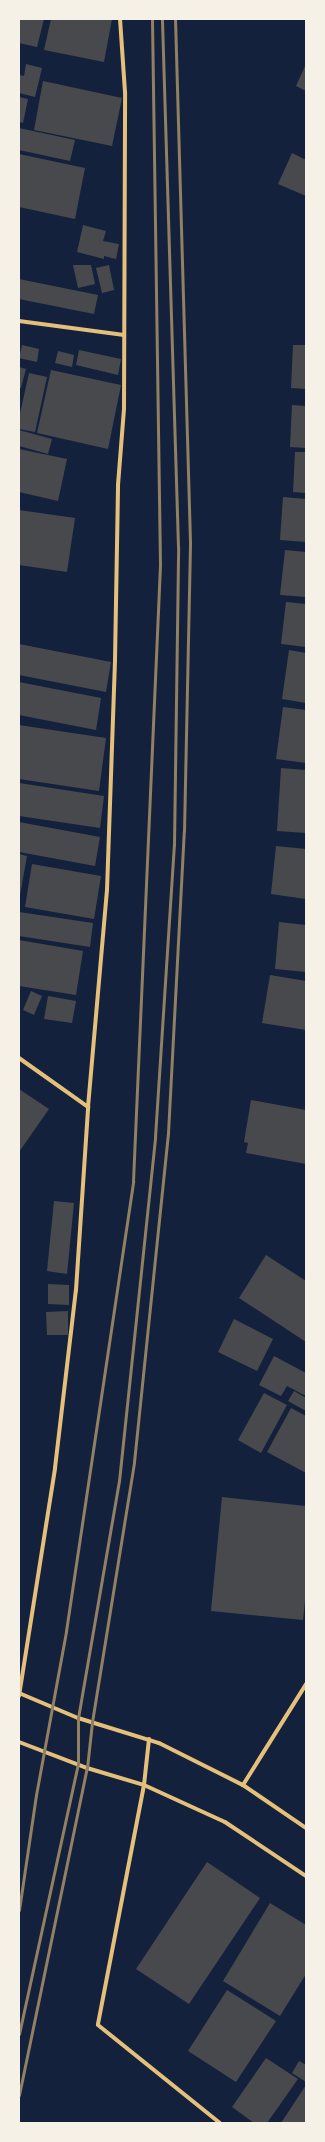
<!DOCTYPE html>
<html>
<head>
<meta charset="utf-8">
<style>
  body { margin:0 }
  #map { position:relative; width:325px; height:2142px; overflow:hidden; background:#14213d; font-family:Roboto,sans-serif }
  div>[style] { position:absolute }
  .building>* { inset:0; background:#48494c }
  .minor>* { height:4px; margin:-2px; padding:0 2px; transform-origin:2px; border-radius:2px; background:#e5c07b }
  .rail>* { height:3px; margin:-1.5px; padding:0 1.5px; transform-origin:1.5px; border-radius:1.5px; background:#918062 }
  span { translate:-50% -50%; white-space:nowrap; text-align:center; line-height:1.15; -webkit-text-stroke:3px #f6f1e7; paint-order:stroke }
  .frame { position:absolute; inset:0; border:20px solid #f6f1e7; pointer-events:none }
</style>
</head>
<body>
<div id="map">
  <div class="building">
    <div style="clip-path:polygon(19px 19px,44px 19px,37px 47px,19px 43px)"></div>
    <div style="clip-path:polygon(51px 19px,112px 19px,104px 62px,44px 50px)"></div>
    <div style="clip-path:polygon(26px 64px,42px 68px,35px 97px,19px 93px,19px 75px,24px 76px)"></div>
    <div style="clip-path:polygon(306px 64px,306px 91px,296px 86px)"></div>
    <div style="clip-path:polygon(43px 81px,122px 98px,112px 146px,34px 130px)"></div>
    <div style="clip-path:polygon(19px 97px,28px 99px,23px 123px,19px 122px)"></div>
    <div style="clip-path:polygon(19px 128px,75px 140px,70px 161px,19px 150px)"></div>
    <div style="clip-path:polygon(292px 153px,306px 160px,306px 196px,278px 184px)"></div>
    <div style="clip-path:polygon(19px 154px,85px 168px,75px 219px,19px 207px)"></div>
    <div style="clip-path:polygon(83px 225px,106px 231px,103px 241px,119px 244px,116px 259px,104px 256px,104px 259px,77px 252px)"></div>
    <div style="clip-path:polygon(73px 265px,91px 265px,95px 284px,78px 288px)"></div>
    <div style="clip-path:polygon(109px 265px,114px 290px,102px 293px,96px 268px)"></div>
    <div style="clip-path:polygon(19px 279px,98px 295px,94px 314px,19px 299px)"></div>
    <div style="clip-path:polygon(22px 345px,39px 349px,37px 362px,19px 358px)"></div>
    <div style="clip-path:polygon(293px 345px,306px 345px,306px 389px,291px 388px)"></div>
    <div style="clip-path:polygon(79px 350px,121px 359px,118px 375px,76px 365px)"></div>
    <div style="clip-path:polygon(58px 351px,74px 355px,72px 367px,55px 363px)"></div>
    <div style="clip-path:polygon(19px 367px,26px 369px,21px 388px,19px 388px)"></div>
    <div style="clip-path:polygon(51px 370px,121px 385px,108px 449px,37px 433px)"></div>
    <div style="clip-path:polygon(29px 373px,47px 377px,35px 432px,19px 429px,19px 418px)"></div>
    <div style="clip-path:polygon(292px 405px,306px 406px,306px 448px,290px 447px)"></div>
    <div style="clip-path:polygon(19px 430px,52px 439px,48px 454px,19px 446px)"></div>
    <div style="clip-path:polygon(19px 449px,67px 459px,58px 501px,19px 492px)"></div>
    <div style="clip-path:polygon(295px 452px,306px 452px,306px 493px,293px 492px)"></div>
    <div style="clip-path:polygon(283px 497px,306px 499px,306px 542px,280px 540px)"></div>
    <div style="clip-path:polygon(19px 510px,75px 518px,67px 572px,19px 565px)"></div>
    <div style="clip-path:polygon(285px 550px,306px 552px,306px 597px,280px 595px)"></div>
    <div style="clip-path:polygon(286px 602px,306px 604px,306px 647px,281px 644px)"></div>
    <div style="clip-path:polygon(19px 644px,111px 662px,106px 692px,19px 675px)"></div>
    <div style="clip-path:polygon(289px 650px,306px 653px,306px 703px,282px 699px)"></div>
    <div style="clip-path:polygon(19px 682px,101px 698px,96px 730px,19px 715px)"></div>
    <div style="clip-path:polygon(283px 707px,306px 710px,306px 763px,276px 759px)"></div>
    <div style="clip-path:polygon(19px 725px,106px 738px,99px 791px,19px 779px)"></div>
    <div style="clip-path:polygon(281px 768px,306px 770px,306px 833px,277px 831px)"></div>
    <div style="clip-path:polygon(19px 783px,104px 796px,100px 828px,19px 816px)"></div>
    <div style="clip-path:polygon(19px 822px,100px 837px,95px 866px,19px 852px)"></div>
    <div style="clip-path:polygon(276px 846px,306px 849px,306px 899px,271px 894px)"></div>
    <div style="clip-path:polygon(19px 854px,27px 856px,20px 895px,19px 895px)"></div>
    <div style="clip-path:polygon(32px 864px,101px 876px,94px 919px,25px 907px)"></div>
    <div style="clip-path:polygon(19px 912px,93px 923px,90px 947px,19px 936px)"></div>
    <div style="clip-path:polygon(279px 922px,306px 925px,306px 972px,275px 969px)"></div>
    <div style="clip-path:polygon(19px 940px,83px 951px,76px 995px,19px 986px)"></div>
    <div style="clip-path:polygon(270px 975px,306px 981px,306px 1030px,262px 1023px)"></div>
    <div style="clip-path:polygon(31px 991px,42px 996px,34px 1015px,23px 1010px)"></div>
    <div style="clip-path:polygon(48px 996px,76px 1001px,72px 1023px,44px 1019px)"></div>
    <div style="clip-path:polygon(19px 1089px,49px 1109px,19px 1152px)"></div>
    <div style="clip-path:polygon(251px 1100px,306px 1110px,306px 1164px,246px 1153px,248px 1143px,244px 1142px)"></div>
    <div style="clip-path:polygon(54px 1201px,74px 1203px,67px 1274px,47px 1271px)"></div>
    <div style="clip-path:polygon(266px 1255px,306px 1281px,306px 1342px,239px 1298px)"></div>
    <div style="clip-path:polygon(48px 1284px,69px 1285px,69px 1305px,48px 1304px)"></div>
    <div style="clip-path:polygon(68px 1311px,68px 1335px,47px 1335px,46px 1312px)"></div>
    <div style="clip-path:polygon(234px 1319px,273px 1339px,257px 1371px,218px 1352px)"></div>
    <div style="clip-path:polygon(274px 1356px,306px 1373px,306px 1396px,287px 1386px,281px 1396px,259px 1385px)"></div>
    <div style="clip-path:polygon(294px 1391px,306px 1398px,306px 1411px,288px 1401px)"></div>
    <div style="clip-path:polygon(264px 1393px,287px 1405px,261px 1453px,238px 1440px)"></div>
    <div style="clip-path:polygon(291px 1408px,306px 1416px,306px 1473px,267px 1452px)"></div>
    <div style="clip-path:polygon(222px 1497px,306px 1506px,306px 1591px,303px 1620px,211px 1611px)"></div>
    <div style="clip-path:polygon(207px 1862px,260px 1898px,189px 2004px,136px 1969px)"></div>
    <div style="clip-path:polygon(270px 1903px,306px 1925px,306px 1974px,280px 2016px,223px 1981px)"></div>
    <div style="clip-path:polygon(227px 1990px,276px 2021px,236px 2082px,188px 2051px)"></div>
    <div style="clip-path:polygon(266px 2058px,298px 2079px,267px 2123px,254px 2123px,232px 2107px)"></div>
    <div style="clip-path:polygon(299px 2061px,306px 2065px,306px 2082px,292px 2073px)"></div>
    <div style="clip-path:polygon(306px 2085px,306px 2123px,281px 2123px)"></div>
  </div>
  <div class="minor">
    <div style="left:19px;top:321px;width:106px;rotate:7.6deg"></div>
    <div style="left:19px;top:1058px;width:85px;rotate:35.4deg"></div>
    <div style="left:19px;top:1693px;width:64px;rotate:23deg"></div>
    <div style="left:78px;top:1718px;width:85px;rotate:17.2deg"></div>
    <div style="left:159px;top:1743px;width:94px;rotate:26.6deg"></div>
    <div style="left:243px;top:1785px;width:76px;rotate:34.3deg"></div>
    <div style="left:19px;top:1696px;width:231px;rotate:-81deg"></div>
    <div style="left:55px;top:1468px;width:179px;rotate:-83.3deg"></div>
    <div style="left:76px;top:1290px;width:183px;rotate:-86.2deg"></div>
    <div style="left:88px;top:1107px;width:218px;rotate:-85deg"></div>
    <div style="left:107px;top:890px;width:230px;rotate:-88deg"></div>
    <div style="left:115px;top:660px;width:175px;rotate:-89deg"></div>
    <div style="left:118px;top:485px;width:77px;rotate:-85.5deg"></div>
    <div style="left:124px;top:408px;width:316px;rotate:-89.8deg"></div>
    <div style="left:125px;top:92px;width:73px;rotate:-93.9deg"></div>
    <div style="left:149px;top:1739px;width:46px;rotate:96.2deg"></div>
    <div style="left:144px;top:1785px;width:244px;rotate:100.9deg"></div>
    <div style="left:98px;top:2025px;width:156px;rotate:38.8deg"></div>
    <div style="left:19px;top:1742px;width:73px;rotate:20.9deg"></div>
    <div style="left:87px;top:1768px;width:59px;rotate:16.6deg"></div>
    <div style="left:144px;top:1785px;width:89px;rotate:24.6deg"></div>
    <div style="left:225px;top:1822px;width:97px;rotate:33.7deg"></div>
    <div style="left:243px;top:1785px;width:119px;rotate:-58deg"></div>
  </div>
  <div class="rail">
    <div style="left:19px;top:1910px;width:116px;rotate:-81.6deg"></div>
    <div style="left:36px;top:1795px;width:167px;rotate:-79.6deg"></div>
    <div style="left:66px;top:1631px;width:455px;rotate:-81.5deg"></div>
    <div style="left:133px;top:1181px;width:617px;rotate:-87.49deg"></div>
    <div style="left:160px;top:565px;width:546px;rotate:-90.84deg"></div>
    <div style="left:19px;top:2034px;width:276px;rotate:-77.7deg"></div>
    <div style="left:78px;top:1764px;width:46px;rotate:-90deg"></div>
    <div style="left:78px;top:1718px;width:241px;rotate:-80.2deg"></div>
    <div style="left:119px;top:1481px;width:346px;rotate:-84deg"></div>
    <div style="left:155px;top:1137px;width:293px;rotate:-86.3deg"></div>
    <div style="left:174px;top:845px;width:298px;rotate:-89.2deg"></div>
    <div style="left:178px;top:547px;width:528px;rotate:-91.74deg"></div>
    <div style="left:19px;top:2095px;width:334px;rotate:-78.3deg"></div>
    <div style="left:87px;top:1768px;width:46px;rotate:-83.8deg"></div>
    <div style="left:92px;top:1722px;width:263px;rotate:-80.8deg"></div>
    <div style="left:134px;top:1462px;width:331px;rotate:-84.1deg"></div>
    <div style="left:168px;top:1133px;width:302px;rotate:-87deg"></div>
    <div style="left:184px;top:831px;width:289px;rotate:-88.8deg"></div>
    <div style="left:190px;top:542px;width:523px;rotate:-91.64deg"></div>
  </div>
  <div class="frame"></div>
</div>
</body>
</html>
